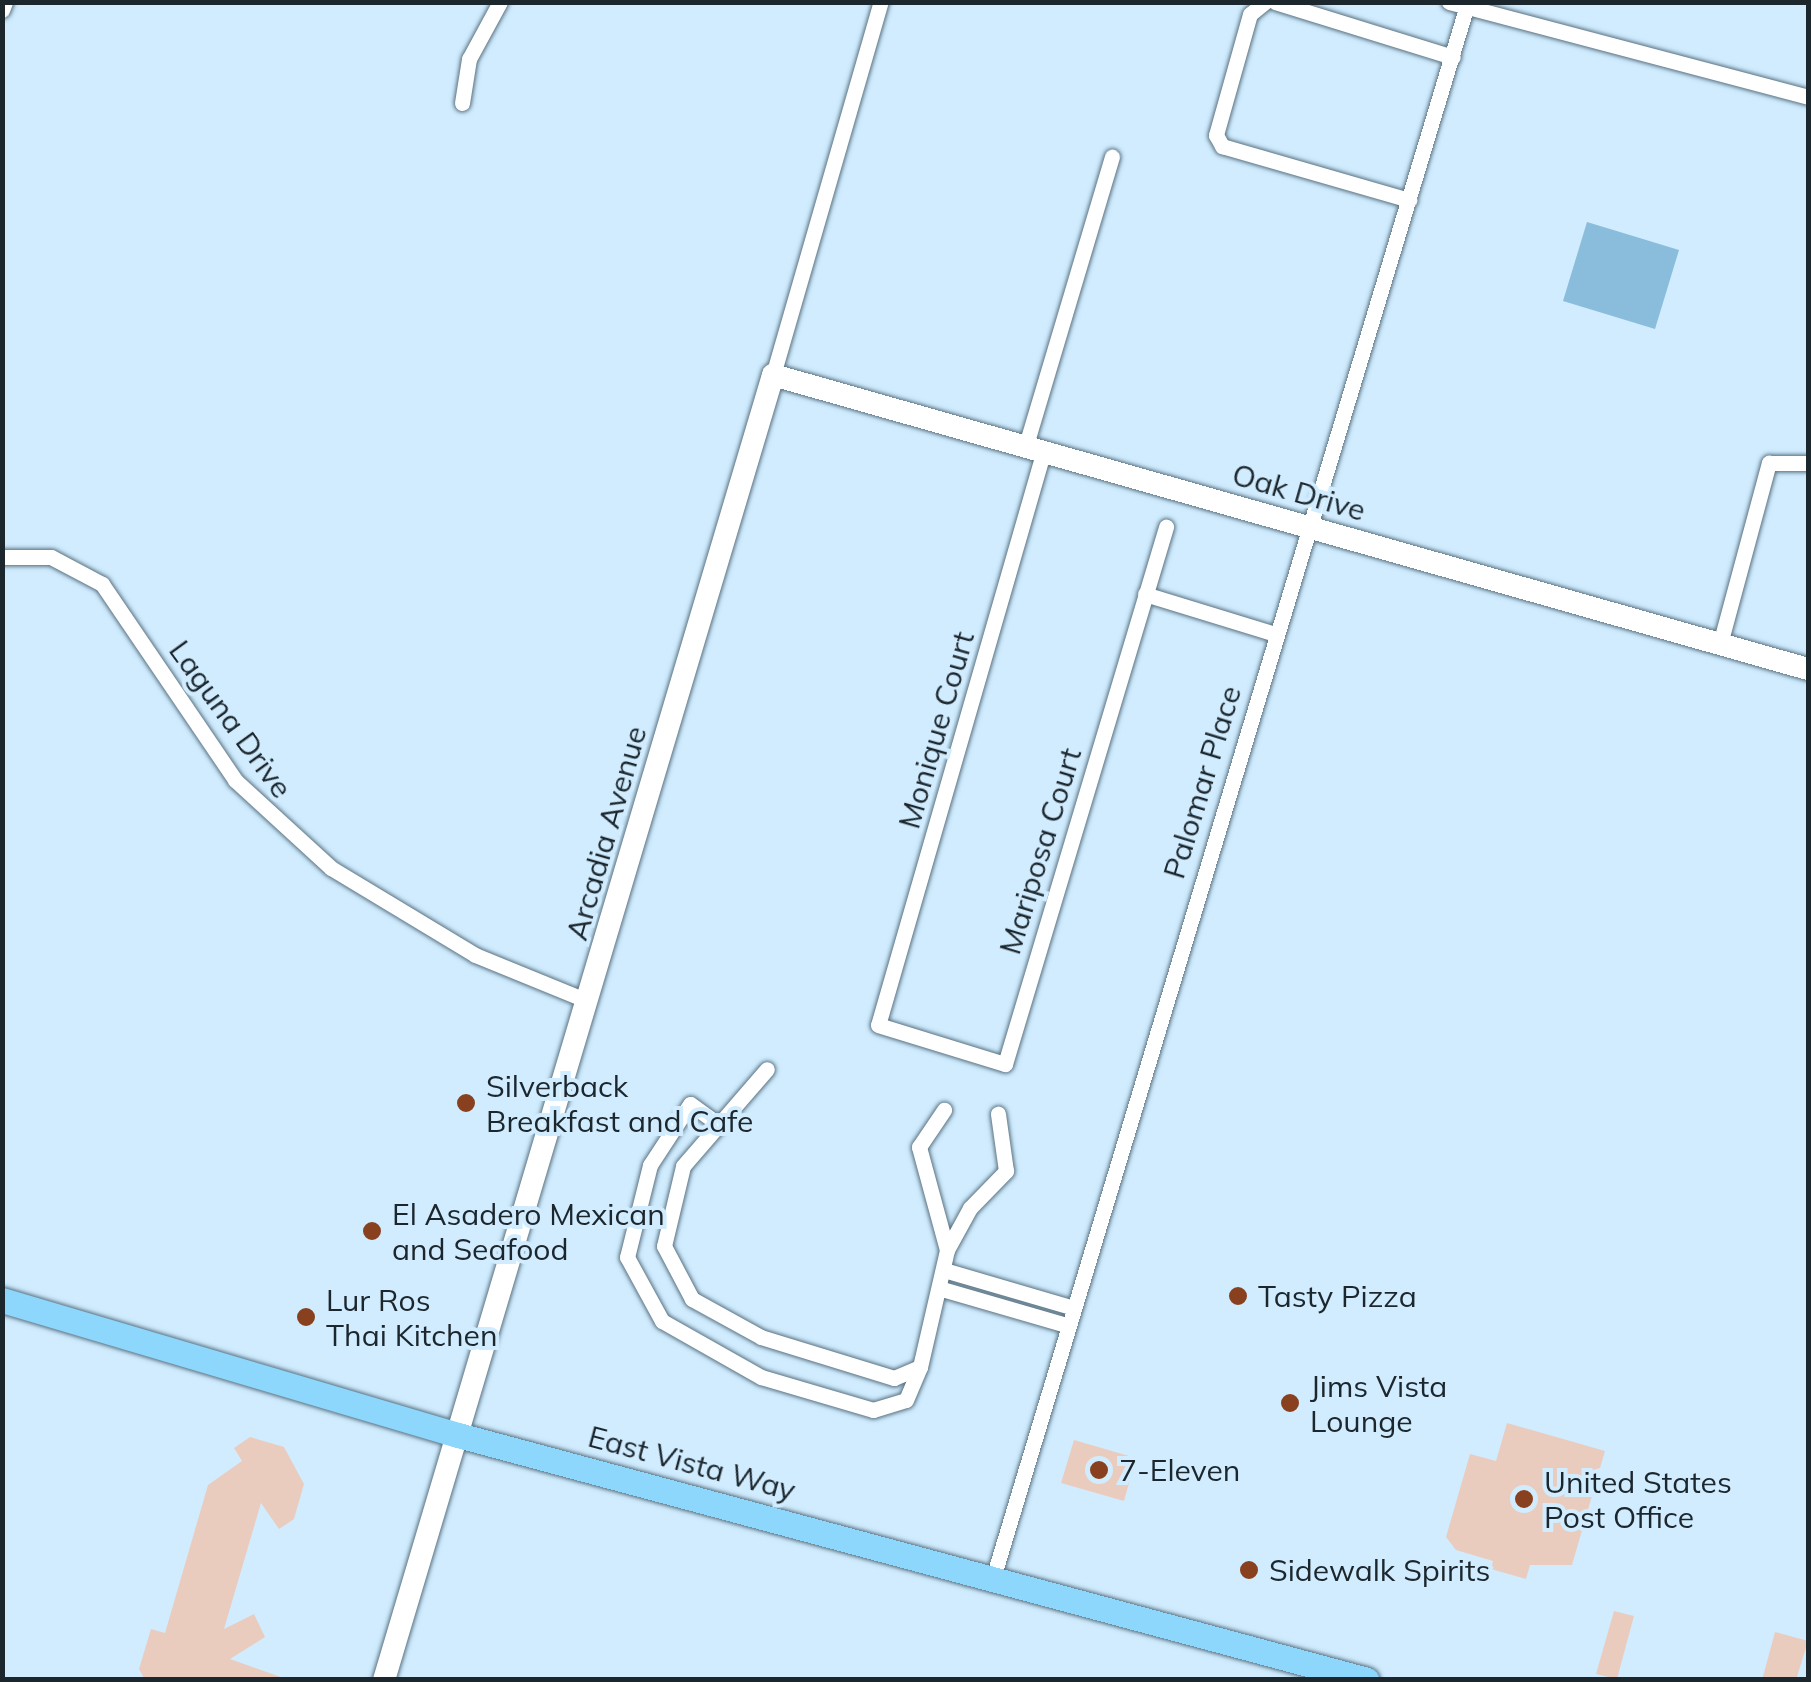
<!DOCTYPE html>
<html>
<head>
<meta charset="utf-8">
<style>
  body { margin:0 }
  #map { position:relative; width:1811px; height:1682px; overflow:hidden; background:#d0ecfe; font-family:Mulish,sans-serif }
  div>[style] { position:absolute }
  .green>* { inset:0; background:#8abcdb }
  .building>* { inset:0; background:#eaccbf }
  .roads { filter:drop-shadow(0 0 2px #597282) drop-shadow(0 0 2px #597282) }
  .street>* { height:15px; margin:-7.5px; padding:0 7.5px; transform-origin:7.5px; border-radius:7.5px; background:#fff }
  .secondary>* { height:22px; margin:-11px; padding:0 11px; transform-origin:11px; border-radius:11px; background:#fff }
  .primary>* { height:25px; margin:-12.5px; padding:0 12.5px; transform-origin:12.5px; border-radius:12.5px; background:#8dd6fc }
  .dots>* { width:28px; height:28px; translate:-50% -50%; box-sizing:border-box; border:5px solid #d0ecfe; border-radius:50% }
  span { translate:-50% -50%; white-space:nowrap; text-align:center; line-height:1.15; -webkit-text-stroke:8px #d0ecfe; paint-order:stroke }
  .street-label { font-size:30px; color:#1c262d }
  .poi-label { font-size:30px; color:#1c262d }
  .left { translate:0 -50%; text-align:left }
  .frame { position:absolute; inset:0; border:5px solid #1c262d; pointer-events:none }
</style>
</head>
<body>
<div id="map">
  <div class="green">
    <div style="clip-path:polygon(1587px 222px,1679px 250px,1655px 329px,1563px 301px)"></div>
  </div>
  <div class="building">
    <div style="clip-path:polygon(1507px 1423px,1605px 1451px,1572px 1565px,1530px 1565px,1526px 1579px,1491px 1569px,1493px 1561px,1456px 1550px,1446px 1537px,1470px 1454px,1496px 1461px)"></div>
    <div style="clip-path:polygon(250px 1437px,284px 1447px,304px 1484px,294px 1519px,279px 1529px,261px 1503px,224px 1629px,254px 1614px,265px 1637px,230px 1659px,289px 1680px,145px 1680px,139px 1669px,151px 1629px,165px 1633px,208px 1485px,242px 1461px,234px 1448px)"></div>
    <div style="clip-path:polygon(1074px 1440px,1136px 1458px,1124px 1501px,1061px 1483px)"></div>
    <div style="clip-path:polygon(1614px 1611px,1634px 1616px,1617px 1679px,1596px 1674px)"></div>
    <div style="clip-path:polygon(1775px 1632px,1808px 1641px,1796px 1680px,1762px 1680px)"></div>
  </div>
  <div class="roads">
    <div class="street">
      <div style="left:1265px;top:2px;width:19px;rotate:141deg"></div>
      <div style="left:1250px;top:14px;width:126px;rotate:105.7deg"></div>
      <div style="left:1216px;top:135px;width:13px;rotate:61deg"></div>
      <div style="left:1222px;top:146px;width:195px;rotate:16.1deg"></div>
      <div style="left:1275px;top:2px;width:186px;rotate:17.2deg"></div>
      <div style="left:1449px;top:2px;width:371px;rotate:14.8deg"></div>
      <div style="left:2px;top:10px;width:9px;rotate:-69deg"></div>
      <div style="left:462px;top:103px;width:45px;rotate:-81deg"></div>
      <div style="left:469px;top:59px;width:65px;rotate:-61.5deg"></div>
      <div style="left:773px;top:375px;width:388px;rotate:-73.9deg"></div>
      <div style="left:1026px;top:445px;width:301px;rotate:-73.4deg"></div>
      <div style="left:1044px;top:450px;width:598px;rotate:106.1deg"></div>
      <div style="left:878px;top:1025px;width:133px;rotate:17.1deg"></div>
      <div style="left:1005px;top:1064px;width:561px;rotate:-73.31deg"></div>
      <div style="left:2px;top:557px;width:49px"></div>
      <div style="left:51px;top:557px;width:58px;rotate:27.9deg"></div>
      <div style="left:102px;top:584px;width:237px;rotate:55.8deg"></div>
      <div style="left:235px;top:780px;width:130px;rotate:42.5deg"></div>
      <div style="left:331px;top:868px;width:168px;rotate:31.1deg"></div>
      <div style="left:475px;top:955px;width:122px;rotate:22.2deg"></div>
      <div style="left:1145px;top:594px;width:136px;rotate:17.1deg"></div>
      <div style="left:1720px;top:644px;width:188px;rotate:-74.9deg"></div>
      <div style="left:1769px;top:463px;width:39px"></div>
      <div style="left:718px;top:1124px;width:34px;rotate:-144deg"></div>
      <div style="left:690px;top:1104px;width:73px;rotate:123.3deg"></div>
      <div style="left:650px;top:1165px;width:95px;rotate:104deg"></div>
      <div style="left:627px;top:1257px;width:73px;rotate:61.3deg"></div>
      <div style="left:662px;top:1321px;width:114px;rotate:29.5deg"></div>
      <div style="left:761px;top:1377px;width:117px;rotate:16.4deg"></div>
      <div style="left:873px;top:1410px;width:34px;rotate:-17deg"></div>
      <div style="left:906px;top:1400px;width:36px;rotate:-67deg"></div>
      <div style="left:920px;top:1367px;width:28px;rotate:157deg"></div>
      <div style="left:894px;top:1378px;width:139px;rotate:-162.9deg"></div>
      <div style="left:761px;top:1337px;width:79px;rotate:-151.2deg"></div>
      <div style="left:692px;top:1299px;width:60px;rotate:-117.8deg"></div>
      <div style="left:664px;top:1246px;width:82px;rotate:-76.6deg"></div>
      <div style="left:683px;top:1166px;width:128px;rotate:-49.1deg"></div>
      <div style="left:947px;top:1250px;width:48px;rotate:-61.3deg"></div>
      <div style="left:970px;top:1208px;width:52px;rotate:-45.8deg"></div>
      <div style="left:1006px;top:1171px;width:58px;rotate:-98deg"></div>
      <div style="left:944px;top:1270px;width:135px;rotate:16.3deg"></div>
      <div style="left:942px;top:1289px;width:132px;rotate:16.2deg"></div>
      <div style="left:920px;top:1367px;width:120px;rotate:-77deg"></div>
      <div style="left:947px;top:1250px;width:107px;rotate:-105.2deg"></div>
      <div style="left:919px;top:1147px;width:45px;rotate:-56deg"></div>
      <div style="left:993px;top:1578px;width:1646px;rotate:-73.23deg"></div>
    </div>
    <div class="secondary">
      <div style="left:384px;top:1680px;width:1362px;rotate:-73.4deg"></div>
      <div style="left:773px;top:375px;width:1076px;rotate:15.86deg"></div>
    </div>
    <div class="primary">
      <div style="left:2px;top:1300px;width:476px;rotate:16.5deg"></div>
      <div style="left:458px;top:1435px;width:941px;rotate:15.08deg"></div>
    </div>
  </div>
  <div class="dots">
    <div style="left:466px;top:1103px;background:#88401f"></div>
    <div style="left:372px;top:1231px;background:#88401f"></div>
    <div style="left:1238px;top:1296px;background:#88401f"></div>
    <div style="left:306px;top:1317px;background:#88401f"></div>
    <div style="left:1290px;top:1403px;background:#88401f"></div>
    <div style="left:1099px;top:1470px;background:#88401f"></div>
    <div style="left:1524px;top:1499px;background:#88401f"></div>
    <div style="left:1249px;top:1570px;background:#88401f"></div>
  </div>
  <div class="street-label">
    <span style="left:1299px;top:492px;rotate:16deg">Oak Drive</span>
    <span style="left:231px;top:719px;rotate:54deg">Laguna Drive</span>
    <span style="left:936px;top:730px;rotate:-74deg">Monique Court</span>
    <span style="left:1202px;top:782px;rotate:-73deg">Palomar Place</span>
    <span style="left:606px;top:833px;rotate:-74deg">Arcadia Avenue</span>
    <span style="left:1040px;top:851px;rotate:-73deg">Mariposa Court</span>
    <span style="left:692px;top:1463px;rotate:15deg">East Vista Way</span>
  </div>
  <div class="poi-label">
    <span class="left" style="left:486px;top:1103px">Silverback<br>Breakfast and Cafe</span>
    <span class="left" style="left:392px;top:1231px">El Asadero Mexican<br>and Seafood</span>
    <span class="left" style="left:1258px;top:1296px">Tasty Pizza</span>
    <span class="left" style="left:326px;top:1317px">Lur Ros<br>Thai Kitchen</span>
    <span class="left" style="left:1310px;top:1403px">Jims Vista<br>Lounge</span>
    <span class="left" style="left:1119px;top:1470px">7-Eleven</span>
    <span class="left" style="left:1544px;top:1499px">United States<br>Post Office</span>
    <span class="left" style="left:1269px;top:1570px">Sidewalk Spirits</span>
  </div>
  <div class="frame"></div>
</div>
</body>
</html>
